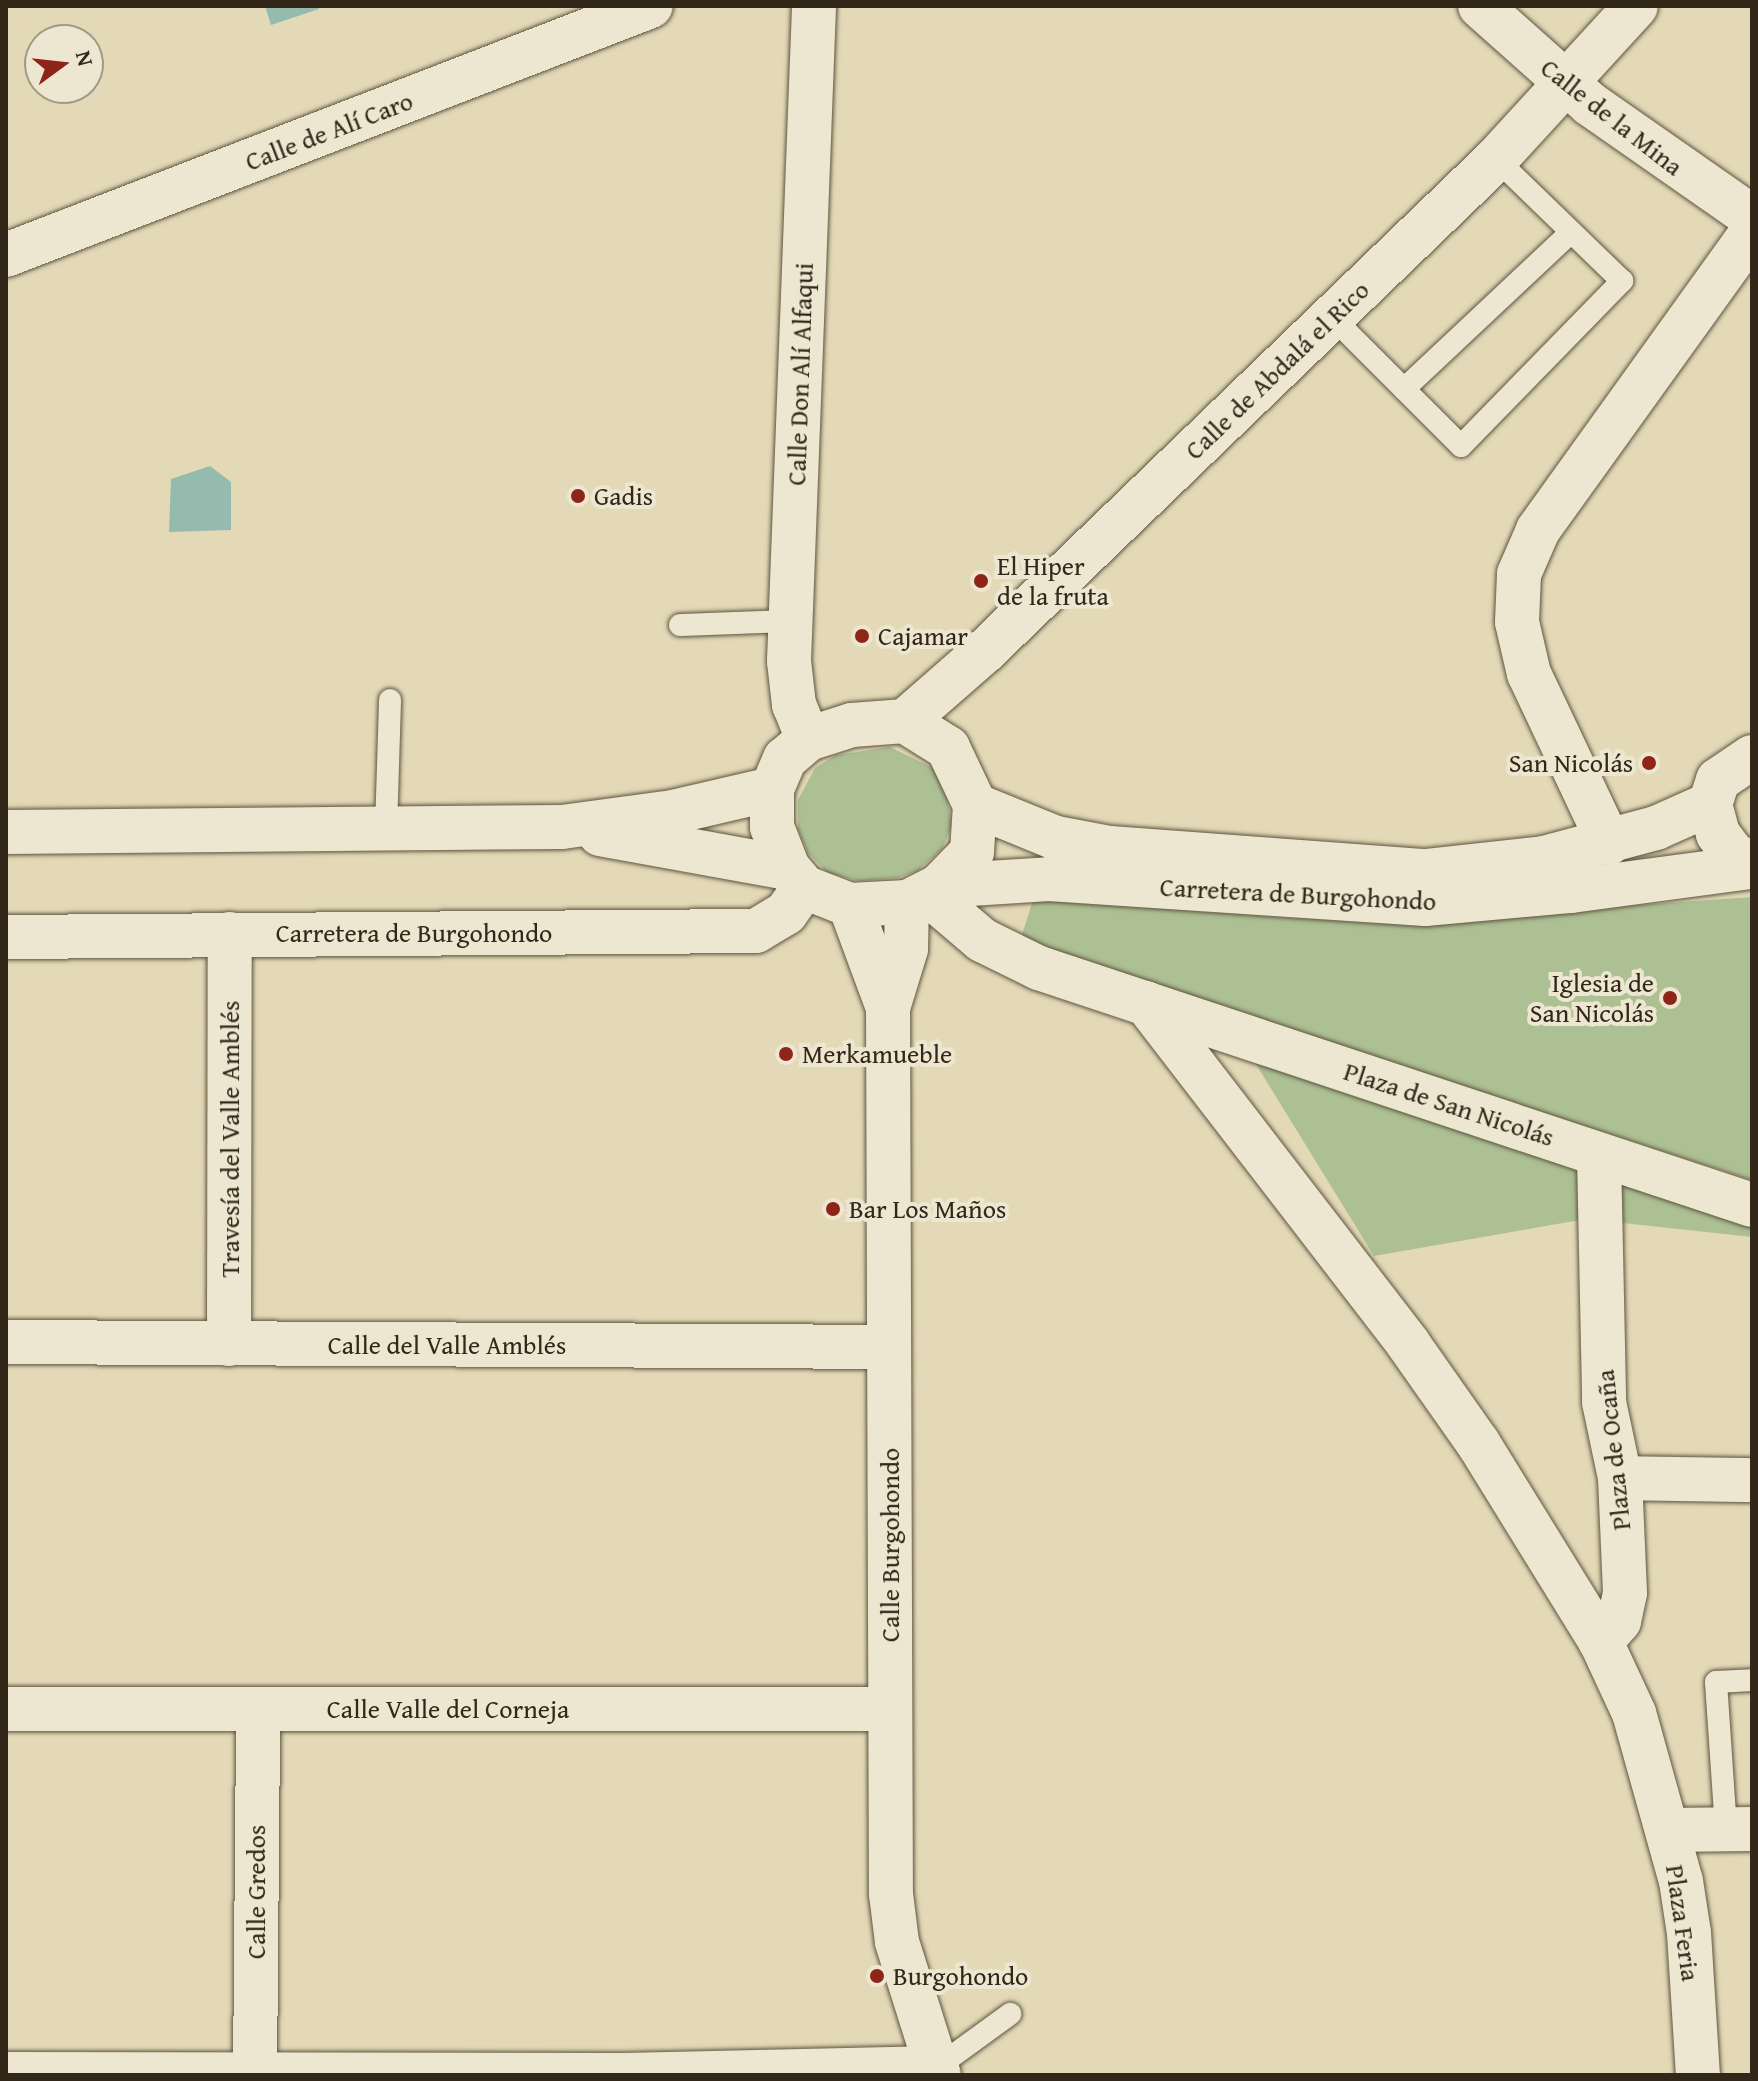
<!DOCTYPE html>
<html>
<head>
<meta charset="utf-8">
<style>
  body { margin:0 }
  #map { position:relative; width:1758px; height:2081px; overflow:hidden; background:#e3d9b6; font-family:"Gentium Book Plus",serif }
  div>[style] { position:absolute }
  .green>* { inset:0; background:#adc093 }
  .water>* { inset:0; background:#95baae }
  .roads { filter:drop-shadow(0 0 2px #5e5440) drop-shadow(0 0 2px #5e5440) }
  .lane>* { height:22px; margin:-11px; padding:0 11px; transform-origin:11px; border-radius:11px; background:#ede6d0 }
  .street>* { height:44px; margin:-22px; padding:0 22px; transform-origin:22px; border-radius:22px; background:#ede6d0 }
  .secondary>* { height:44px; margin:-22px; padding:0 22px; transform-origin:22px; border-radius:22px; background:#ede6d0 }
  .dots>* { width:22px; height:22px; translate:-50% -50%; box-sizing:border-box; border:4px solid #ede6d0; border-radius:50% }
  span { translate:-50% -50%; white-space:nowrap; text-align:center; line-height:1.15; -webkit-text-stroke:8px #ede6d0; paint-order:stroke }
  .street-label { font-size:26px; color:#322718 }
  .poi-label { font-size:26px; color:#322718 }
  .left { translate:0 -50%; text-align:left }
  .right { translate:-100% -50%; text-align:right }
  .frame { position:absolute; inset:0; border:8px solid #322718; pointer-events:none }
  .north { position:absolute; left:24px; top:24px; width:80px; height:80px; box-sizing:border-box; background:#ede6d0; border:2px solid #a29a86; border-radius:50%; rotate:75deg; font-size:22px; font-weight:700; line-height:32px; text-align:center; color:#322718 }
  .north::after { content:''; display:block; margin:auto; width:28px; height:36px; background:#8f2418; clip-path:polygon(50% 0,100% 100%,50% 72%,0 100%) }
</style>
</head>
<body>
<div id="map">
  <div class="green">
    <div style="clip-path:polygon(890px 747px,933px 768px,947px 799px,952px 826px,942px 849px,917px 871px,897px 878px,859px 881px,828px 873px,808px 853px,798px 829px,798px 800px,815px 768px,836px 755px)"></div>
    <div style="clip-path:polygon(1752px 897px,1752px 1180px,1019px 944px,1033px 900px,1408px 921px)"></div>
    <div style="clip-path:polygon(1251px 1056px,1752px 1223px,1752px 1237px,1586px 1219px,1374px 1256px)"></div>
  </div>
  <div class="water">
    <div style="clip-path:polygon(265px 6px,318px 6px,319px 9px,271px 25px)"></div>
    <div style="clip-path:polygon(210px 466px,231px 482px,231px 530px,169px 532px,171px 479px)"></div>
  </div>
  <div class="roads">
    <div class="lane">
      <div style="left:1333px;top:318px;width:181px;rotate:45deg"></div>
      <div style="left:1461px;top:446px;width:231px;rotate:-45.7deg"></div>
      <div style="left:1622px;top:281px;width:175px;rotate:-135.9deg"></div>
      <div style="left:1404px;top:389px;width:229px;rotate:-43.2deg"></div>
      <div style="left:680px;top:625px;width:110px;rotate:-2.1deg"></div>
      <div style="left:386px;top:829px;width:129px;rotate:-88.2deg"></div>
      <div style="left:1726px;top:1829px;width:147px;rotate:-93.9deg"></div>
      <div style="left:1716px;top:1682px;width:36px;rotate:-3deg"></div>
      <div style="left:936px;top:2068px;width:92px;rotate:-36.1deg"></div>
    </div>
    <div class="street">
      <div style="left:1480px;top:6px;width:147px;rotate:41.7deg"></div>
      <div style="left:1590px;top:104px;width:198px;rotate:34.9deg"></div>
      <div style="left:6px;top:255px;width:691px;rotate:-21.11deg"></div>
      <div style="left:905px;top:721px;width:106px;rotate:-41.2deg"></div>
      <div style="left:985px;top:651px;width:709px;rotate:-43.91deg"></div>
      <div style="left:1496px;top:159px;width:207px;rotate:-47.5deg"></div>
      <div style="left:808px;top:739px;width:37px;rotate:-112deg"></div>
      <div style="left:794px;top:705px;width:44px;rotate:-96.5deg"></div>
      <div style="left:789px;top:661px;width:655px;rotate:-87.81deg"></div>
      <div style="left:1609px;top:843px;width:187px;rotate:-115.3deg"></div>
      <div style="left:1529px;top:674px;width:53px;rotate:-103deg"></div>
      <div style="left:1517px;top:622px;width:48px;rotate:-87.6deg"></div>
      <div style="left:1519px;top:574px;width:48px;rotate:-66.6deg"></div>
      <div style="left:1538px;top:530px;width:367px;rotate:-54.3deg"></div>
      <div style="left:928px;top:894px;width:71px;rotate:40.4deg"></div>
      <div style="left:982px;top:940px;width:64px;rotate:26.2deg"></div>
      <div style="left:1039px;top:968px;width:751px;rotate:18.39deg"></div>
      <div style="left:6px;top:937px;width:750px;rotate:-0.46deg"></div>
      <div style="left:756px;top:931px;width:35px;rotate:-31deg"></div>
      <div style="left:786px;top:913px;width:32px;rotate:-55deg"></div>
      <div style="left:1146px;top:1003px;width:431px;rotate:52.4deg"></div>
      <div style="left:1409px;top:1345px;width:120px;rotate:54.9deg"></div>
      <div style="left:1478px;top:1443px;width:234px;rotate:58.3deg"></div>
      <div style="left:1601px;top:1642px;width:78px;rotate:65.1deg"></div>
      <div style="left:1634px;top:1713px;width:174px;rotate:74.4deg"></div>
      <div style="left:1681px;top:1881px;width:53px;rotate:81.3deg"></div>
      <div style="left:1689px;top:1933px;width:142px;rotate:86.4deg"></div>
      <div style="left:1599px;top:1155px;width:247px;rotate:88.8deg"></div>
      <div style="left:1604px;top:1402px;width:78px;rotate:78.1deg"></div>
      <div style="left:1620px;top:1478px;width:115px;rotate:87.5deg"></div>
      <div style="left:1625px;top:1593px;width:29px;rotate:102deg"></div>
      <div style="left:1619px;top:1621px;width:28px;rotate:131deg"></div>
      <div style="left:6px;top:1342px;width:883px;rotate:0.32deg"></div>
      <div style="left:229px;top:1344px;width:410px;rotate:-89.9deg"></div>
      <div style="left:1620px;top:1478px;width:132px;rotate:0.9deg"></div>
      <div style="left:6px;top:1709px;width:884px"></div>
      <div style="left:1668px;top:1830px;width:84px;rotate:-0.7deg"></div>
      <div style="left:6px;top:2074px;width:617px;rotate:0.09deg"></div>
      <div style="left:623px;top:2075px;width:313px;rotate:-1.3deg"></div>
      <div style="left:255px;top:2075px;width:366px;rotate:-89.5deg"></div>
    </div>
    <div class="secondary">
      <div style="left:905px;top:721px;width:51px;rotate:32.1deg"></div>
      <div style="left:948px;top:748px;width:63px;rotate:64.7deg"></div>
      <div style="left:975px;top:805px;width:47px;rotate:93.7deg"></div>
      <div style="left:972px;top:852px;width:47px;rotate:134.1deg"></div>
      <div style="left:939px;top:886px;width:36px;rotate:153deg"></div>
      <div style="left:907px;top:902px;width:57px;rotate:177deg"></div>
      <div style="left:850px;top:905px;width:49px;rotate:-158.6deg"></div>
      <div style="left:804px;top:887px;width:25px;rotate:-130deg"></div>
      <div style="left:788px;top:868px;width:44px;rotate:-111.3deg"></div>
      <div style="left:772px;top:827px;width:38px;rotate:-90deg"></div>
      <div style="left:772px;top:789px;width:33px;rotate:-67deg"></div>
      <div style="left:785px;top:759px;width:30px;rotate:-41deg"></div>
      <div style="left:808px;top:739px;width:46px;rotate:-17.7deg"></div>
      <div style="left:852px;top:725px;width:53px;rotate:-4.3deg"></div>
      <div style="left:1752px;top:757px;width:41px;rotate:145.9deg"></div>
      <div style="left:1718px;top:780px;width:25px;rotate:108deg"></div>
      <div style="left:1710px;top:804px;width:31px;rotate:75deg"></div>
      <div style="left:1718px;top:834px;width:26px;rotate:53deg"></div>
      <div style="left:1734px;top:855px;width:20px;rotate:24deg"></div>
      <div style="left:975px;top:805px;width:87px;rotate:22.2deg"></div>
      <div style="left:1056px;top:838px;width:55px;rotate:10.5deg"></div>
      <div style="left:1110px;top:848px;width:316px;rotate:4.2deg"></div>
      <div style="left:1425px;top:871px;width:120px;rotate:-6.2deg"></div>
      <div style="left:1544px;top:858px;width:116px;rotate:-15deg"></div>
      <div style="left:1656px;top:828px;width:59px;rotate:-24deg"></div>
      <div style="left:6px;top:832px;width:556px;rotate:-0.52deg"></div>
      <div style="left:562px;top:827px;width:112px;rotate:-7.7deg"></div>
      <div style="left:673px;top:812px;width:102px;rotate:-13.1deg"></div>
      <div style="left:600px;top:834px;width:191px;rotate:10.3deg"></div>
      <div style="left:939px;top:886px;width:110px;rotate:-3.6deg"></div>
      <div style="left:1049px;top:879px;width:377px;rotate:3.8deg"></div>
      <div style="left:1425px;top:904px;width:147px;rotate:-5.1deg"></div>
      <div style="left:1571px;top:891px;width:183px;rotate:-7.6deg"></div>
      <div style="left:907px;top:902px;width:47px;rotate:91.2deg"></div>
      <div style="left:906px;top:949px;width:62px;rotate:107deg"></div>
      <div style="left:888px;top:1008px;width:886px;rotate:89.81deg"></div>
      <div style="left:891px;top:1894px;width:48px;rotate:82.9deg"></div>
      <div style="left:897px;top:1942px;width:139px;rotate:72.5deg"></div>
      <div style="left:850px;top:905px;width:110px;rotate:69.7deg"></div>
    </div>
  </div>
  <div class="dots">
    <div style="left:578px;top:496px;background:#8f2418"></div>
    <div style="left:981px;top:581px;background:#8f2418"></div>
    <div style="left:862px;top:636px;background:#8f2418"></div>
    <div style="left:1649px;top:763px;background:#8f2418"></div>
    <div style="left:1670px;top:998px;background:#8f2418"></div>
    <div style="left:786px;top:1054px;background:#8f2418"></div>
    <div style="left:833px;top:1209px;background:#8f2418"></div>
    <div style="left:877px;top:1976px;background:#8f2418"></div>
  </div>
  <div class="street-label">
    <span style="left:1612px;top:117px;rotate:38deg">Calle de la Mina</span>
    <span style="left:329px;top:131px;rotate:-21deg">Calle de Alí Caro</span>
    <span style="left:1277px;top:370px;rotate:-44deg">Calle de Abdalá el Rico</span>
    <span style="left:800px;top:374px;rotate:-88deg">Calle Don Alí Alfaqui</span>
    <span style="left:1298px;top:894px;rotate:3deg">Carretera de Burgohondo</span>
    <span style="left:414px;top:933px">Carretera de Burgohondo</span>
    <span style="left:1449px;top:1104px;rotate:18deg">Plaza de San Nicolás</span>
    <span style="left:230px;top:1139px;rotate:-90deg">Travesía del Valle Amblés</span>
    <span style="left:447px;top:1345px">Calle del Valle Amblés</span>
    <span style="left:1613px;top:1450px;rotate:-96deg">Plaza de Ocaña</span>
    <span style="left:890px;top:1545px;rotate:-90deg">Calle Burgohondo</span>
    <span style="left:448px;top:1709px">Calle Valle del Corneja</span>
    <span style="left:256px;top:1892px;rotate:-90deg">Calle Gredos</span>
    <span style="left:1683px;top:1923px;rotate:82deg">Plaza Feria</span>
  </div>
  <div class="poi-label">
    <span class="left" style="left:594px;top:496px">Gadis</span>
    <span class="left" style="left:997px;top:581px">El Hiper<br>de la fruta</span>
    <span class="left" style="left:878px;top:636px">Cajamar</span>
    <span class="right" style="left:1633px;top:763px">San Nicolás</span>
    <span class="right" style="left:1654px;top:998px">Iglesia de<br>San Nicolás</span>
    <span class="left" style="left:802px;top:1054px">Merkamueble</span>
    <span class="left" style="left:849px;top:1209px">Bar Los Maños</span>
    <span class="left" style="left:893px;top:1976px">Burgohondo</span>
  </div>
  <div class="frame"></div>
  <div class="north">N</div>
</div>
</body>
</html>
